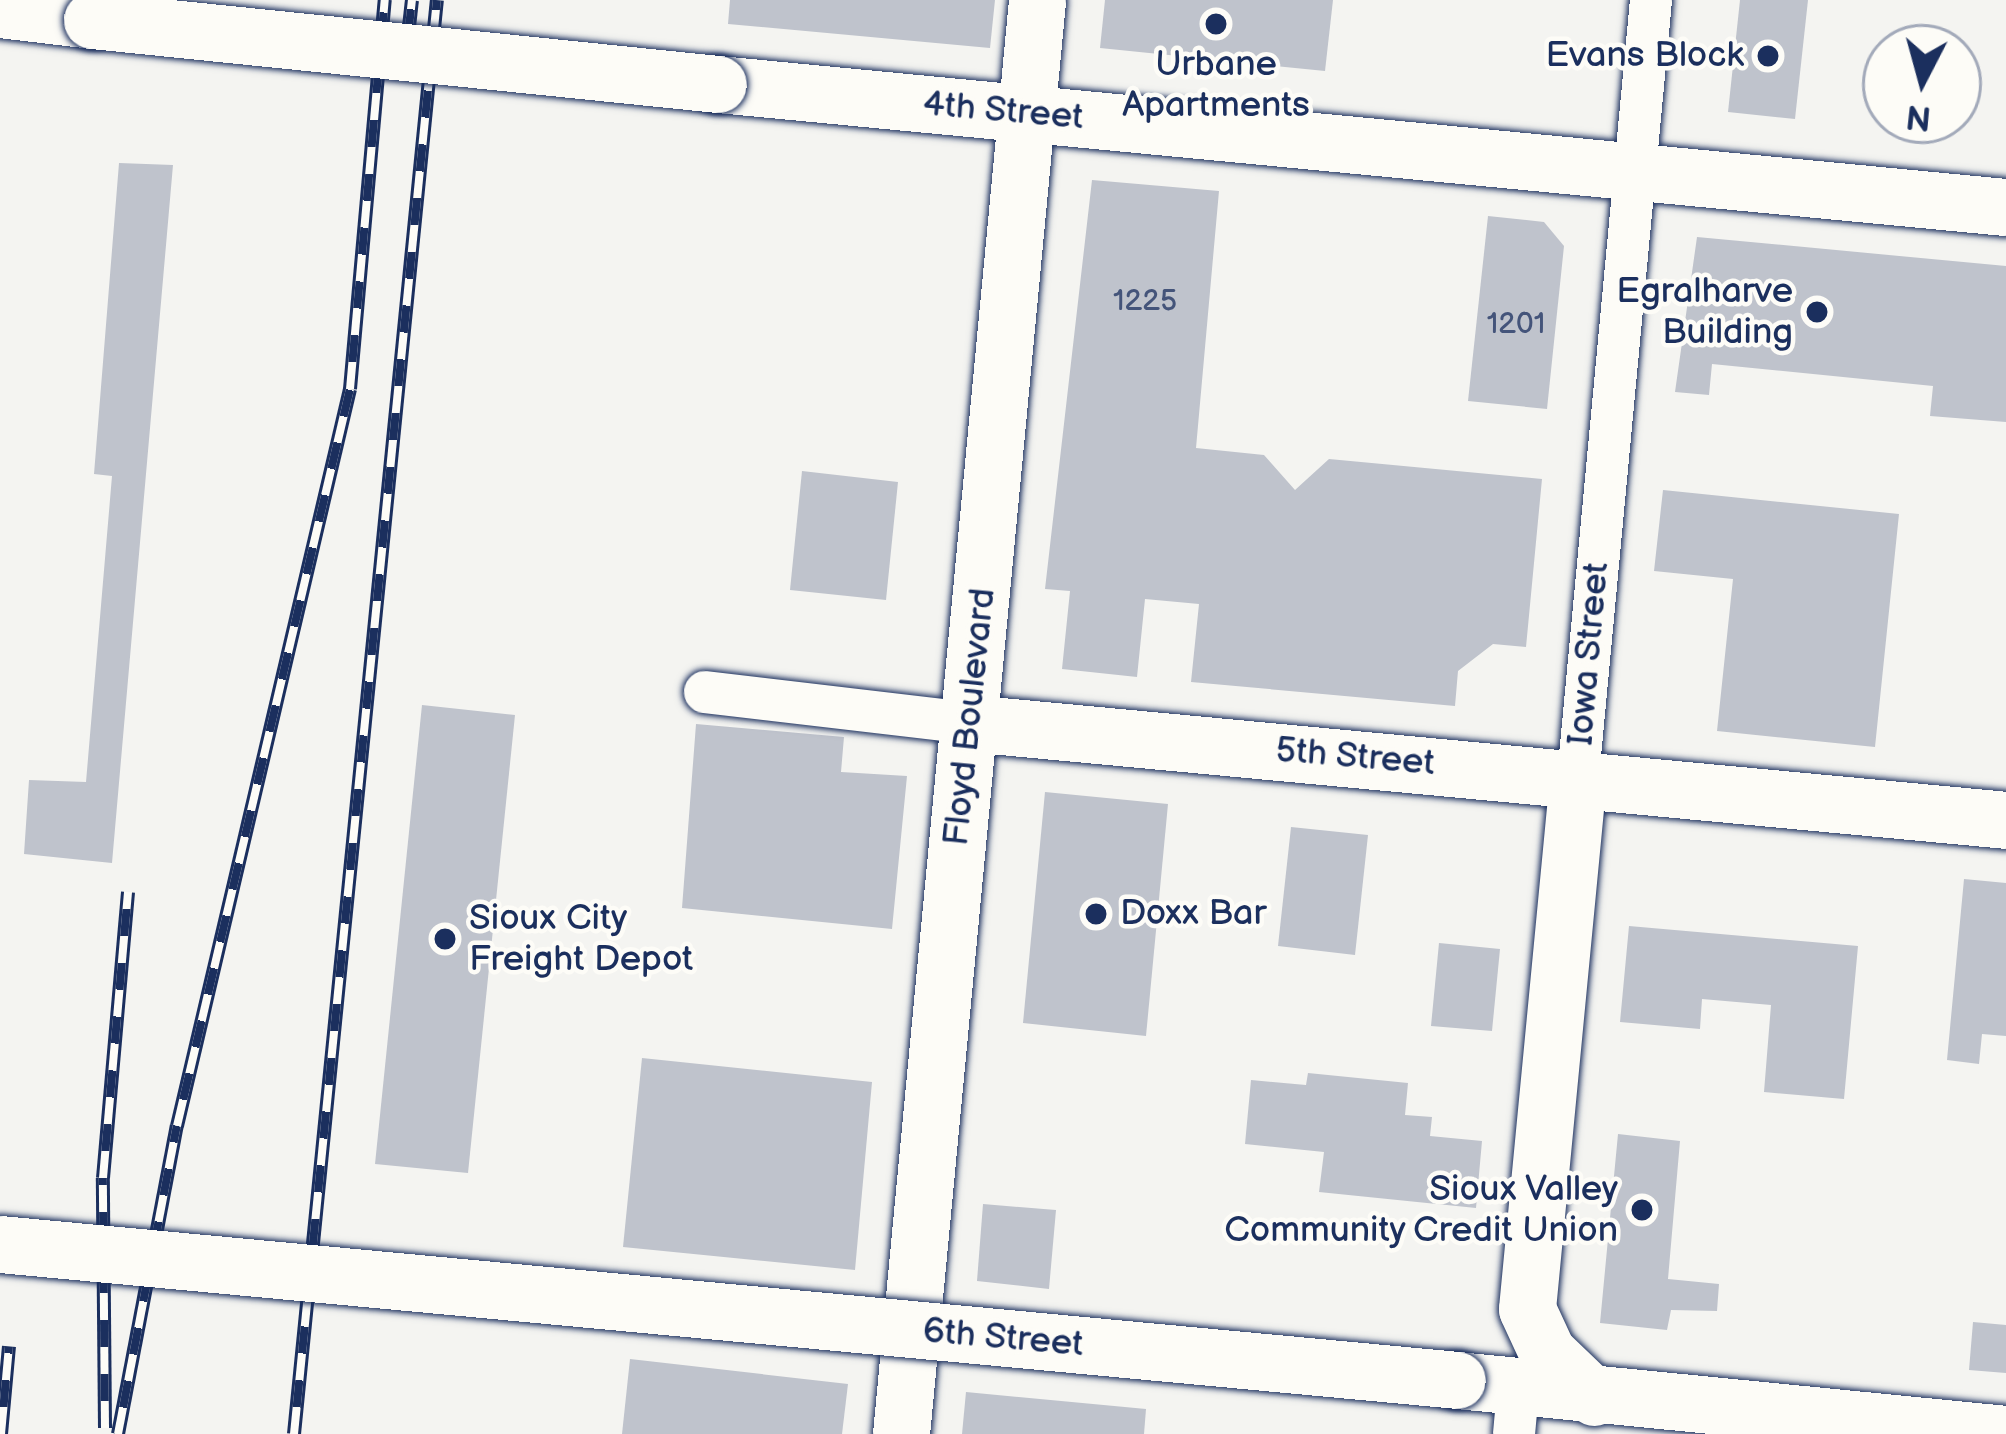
<!DOCTYPE html>
<html>
<head>
<meta charset="utf-8">
<style>
  body { margin:0 }
  #map { position:relative; width:2006px; height:1434px; overflow:hidden; background:#f4f4f1; font-family:"Balsamiq Sans",sans-serif }
  div>[style] { position:absolute }
  .building>* { inset:0; background:#bfc3cc }
  .roads { filter:drop-shadow(0 0 3px #1b2f5e) drop-shadow(0 0 3px #1b2f5e) }
  .street>* { height:42px; margin:-21px; padding:0 21px; transform-origin:21px; border-radius:21px; background:#fdfcf7 }
  .secondary>* { height:57px; margin:-28.5px; padding:0 28.5px; transform-origin:28.5px; border-radius:28.5px; background:#fdfcf7 }
  .rail>* { height:14px; margin-top:-7px; transform-origin:0; background:repeating-linear-gradient(90deg,#fdfcf7 0 27px,#1b2f5e 0 54px); box-sizing:border-box; border-block:3px solid #1b2f5e }
  .bridges { filter:drop-shadow(0 0 3px #1b2f5e) drop-shadow(0 0 3px #1b2f5e) }
  .secondary-bridge>* { height:57px; margin:-28.5px; padding:0 28.5px; transform-origin:28.5px; border-radius:28.5px; background:#fdfcf7 }
  .dots>* { width:33px; height:33px; translate:-50% -50%; box-sizing:border-box; border:6px solid #fdfcf7; border-radius:50% }
  span { translate:-50% -50%; white-space:nowrap; text-align:center; line-height:1.15; -webkit-text-stroke:9px #fdfcf7; paint-order:stroke }
  .number-label { font-size:30px; color:#44547a }
  .number-label span { -webkit-text-stroke-width:0 }
  .poi-label { font-size:36px; color:#1b2f5e }
  .right { translate:-100% -50%; text-align:right }
  .left { translate:0 -50%; text-align:left }
  .street-label { font-size:36px; color:#1b2f5e }
  .north { position:absolute; left:1862px; top:24px; width:120px; height:120px; box-sizing:border-box; background:#fdfcf7; border:3px solid #a3aaba; border-radius:50%; rotate:186deg; font-size:33px; font-weight:700; line-height:48px; text-align:center; color:#1b2f5e }
  .north::after { content:''; display:block; margin:auto; width:42px; height:54px; background:#1b2f5e; clip-path:polygon(50% 0,100% 100%,50% 72%,0 100%) }
</style>
</head>
<body>
<div id="map">
  <div class="building">
    <div style="clip-path:polygon(730px 0,995px 0,990px 48px,728px 24px)"></div>
    <div style="clip-path:polygon(1105px 0,1333px 0,1325px 71px,1100px 48px)"></div>
    <div style="clip-path:polygon(1740px 0,1808px 0,1795px 119px,1728px 112px)"></div>
    <div style="clip-path:polygon(119px 163px,173px 165px,112px 863px,24px 854px,29px 780px,86px 782px,112px 476px,94px 474px)"></div>
    <div style="clip-path:polygon(1092px 180px,1219px 191px,1196px 448px,1264px 455px,1295px 490px,1329px 459px,1542px 479px,1526px 647px,1493px 644px,1458px 671px,1455px 706px,1191px 682px,1199px 604px,1145px 599px,1137px 677px,1062px 669px,1070px 591px,1045px 589px)"></div>
    <div style="clip-path:polygon(1488px 216px,1544px 222px,1564px 246px,1547px 409px,1468px 401px)"></div>
    <div style="clip-path:polygon(1697px 237px,2006px 266px,2006px 422px,1930px 416px,1933px 386px,1712px 364px,1709px 395px,1675px 392px)"></div>
    <div style="clip-path:polygon(802px 471px,898px 482px,886px 600px,790px 590px)"></div>
    <div style="clip-path:polygon(1663px 490px,1899px 514px,1875px 747px,1717px 731px,1733px 579px,1654px 571px)"></div>
    <div style="clip-path:polygon(422px 705px,515px 715px,468px 1173px,375px 1164px)"></div>
    <div style="clip-path:polygon(696px 724px,844px 737px,841px 772px,907px 776px,892px 929px,682px 908px)"></div>
    <div style="clip-path:polygon(1045px 792px,1168px 804px,1146px 1036px,1023px 1023px)"></div>
    <div style="clip-path:polygon(1291px 827px,1368px 835px,1355px 955px,1278px 946px)"></div>
    <div style="clip-path:polygon(1964px 879px,2006px 883px,2006px 1036px,1982px 1034px,1979px 1064px,1947px 1060px)"></div>
    <div style="clip-path:polygon(1629px 926px,1858px 946px,1844px 1099px,1764px 1092px,1771px 1005px,1702px 999px,1700px 1029px,1620px 1022px)"></div>
    <div style="clip-path:polygon(1439px 943px,1500px 949px,1492px 1031px,1431px 1026px)"></div>
    <div style="clip-path:polygon(642px 1058px,872px 1082px,855px 1270px,623px 1247px)"></div>
    <div style="clip-path:polygon(1308px 1073px,1408px 1083px,1405px 1115px,1432px 1117px,1430px 1136px,1482px 1141px,1476px 1208px,1319px 1192px,1324px 1152px,1245px 1144px,1251px 1080px,1306px 1085px)"></div>
    <div style="clip-path:polygon(1618px 1134px,1680px 1141px,1668px 1279px,1719px 1284px,1717px 1311px,1671px 1310px,1667px 1330px,1600px 1323px)"></div>
    <div style="clip-path:polygon(983px 1204px,1056px 1210px,1049px 1289px,977px 1281px)"></div>
    <div style="clip-path:polygon(1973px 1322px,2006px 1325px,2006px 1373px,1969px 1370px)"></div>
    <div style="clip-path:polygon(630px 1359px,848px 1384px,842px 1434px,622px 1434px)"></div>
    <div style="clip-path:polygon(966px 1392px,1146px 1409px,1144px 1434px,962px 1434px)"></div>
  </div>
  <div class="roads">
    <div class="street">
      <div style="left:705px;top:692px;width:266px;rotate:6.7deg"></div>
      <div style="left:1578px;top:777px;width:780px;rotate:-84.63deg"></div>
      <div style="left:1514px;top:1434px;width:44px;rotate:-84.8deg"></div>
    </div>
    <div class="secondary">
      <div style="left:0;top:9px;width:93px;rotate:6.8deg"></div>
      <div style="left:718px;top:84px;width:1294px;rotate:5.46deg"></div>
      <div style="left:969px;top:723px;width:1042px;rotate:5.34deg"></div>
      <div style="left:1578px;top:777px;width:534px;rotate:95.48deg"></div>
      <div style="left:1527px;top:1309px;width:47px;rotate:65.1deg"></div>
      <div style="left:1547px;top:1352px;width:65px;rotate:43.8deg"></div>
      <div style="left:1457px;top:1380px;width:552px;rotate:5.62deg"></div>
      <div style="left:901px;top:1434px;width:1440px;rotate:-84.58deg"></div>
    </div>
  </div>
  <div class="rail">
    <div style="left:405px;top:63px;width:63px;rotate:-83.7deg"></div>
    <div style="left:105px;top:1428px;width:250px;rotate:-90.5deg"></div>
    <div style="left:103px;top:1178px;width:287px;rotate:-85deg"></div>
    <div style="left:1px;top:1434px;width:88px;rotate:-84.8deg"></div>
    <div style="left:118px;top:1434px;width:314px;rotate:-79.2deg"></div>
    <div style="left:177px;top:1126px;width:757px;rotate:-76.79deg"></div>
    <div style="left:350px;top:389px;width:391px;rotate:-84.9deg"></div>
    <div style="left:294px;top:1434px;width:1441px;rotate:-84.31deg"></div>
  </div>
  <div class="bridges">
    <div class="secondary-bridge">
      <div style="left:92px;top:20px;width:629px;rotate:5.84deg"></div>
      <div style="left:0;top:1244px;width:1463px;rotate:5.33deg"></div>
    </div>
  </div>
  <div class="dots">
    <div style="left:1216px;top:24px;background:#1b2f5e"></div>
    <div style="left:1768px;top:56px;background:#1b2f5e"></div>
    <div style="left:1817px;top:312px;background:#1b2f5e"></div>
    <div style="left:1096px;top:914px;background:#1b2f5e"></div>
    <div style="left:445px;top:939px;background:#1b2f5e"></div>
    <div style="left:1642px;top:1210px;background:#1b2f5e"></div>
  </div>
  <div class="number-label">
    <span style="left:1145px;top:301px">1225</span>
    <span style="left:1516px;top:324px">1201</span>
  </div>
  <div class="poi-label">
    <span class="right" style="left:1744px;top:56px">Evans Block</span>
    <span style="left:1216px;top:85px">Urbane<br>Apartments</span>
    <span class="right" style="left:1793px;top:312px">Egralharve<br>Building</span>
    <span class="left" style="left:1120px;top:914px">Doxx Bar</span>
    <span class="left" style="left:469px;top:939px">Sioux City<br>Freight Depot</span>
    <span class="right" style="left:1618px;top:1210px">Sioux Valley<br>Community Credit Union</span>
  </div>
  <div class="street-label">
    <span style="left:1003px;top:111px;rotate:5deg">4th Street</span>
    <span style="left:1589px;top:654px;rotate:-85deg">Iowa Street</span>
    <span style="left:970px;top:717px;rotate:-84deg">Floyd Boulevard</span>
    <span style="left:1355px;top:757px;rotate:5deg">5th Street</span>
    <span style="left:1003px;top:1338px;rotate:5deg">6th Street</span>
  </div>
  <div class="north">N</div>
</div>
</body>
</html>
